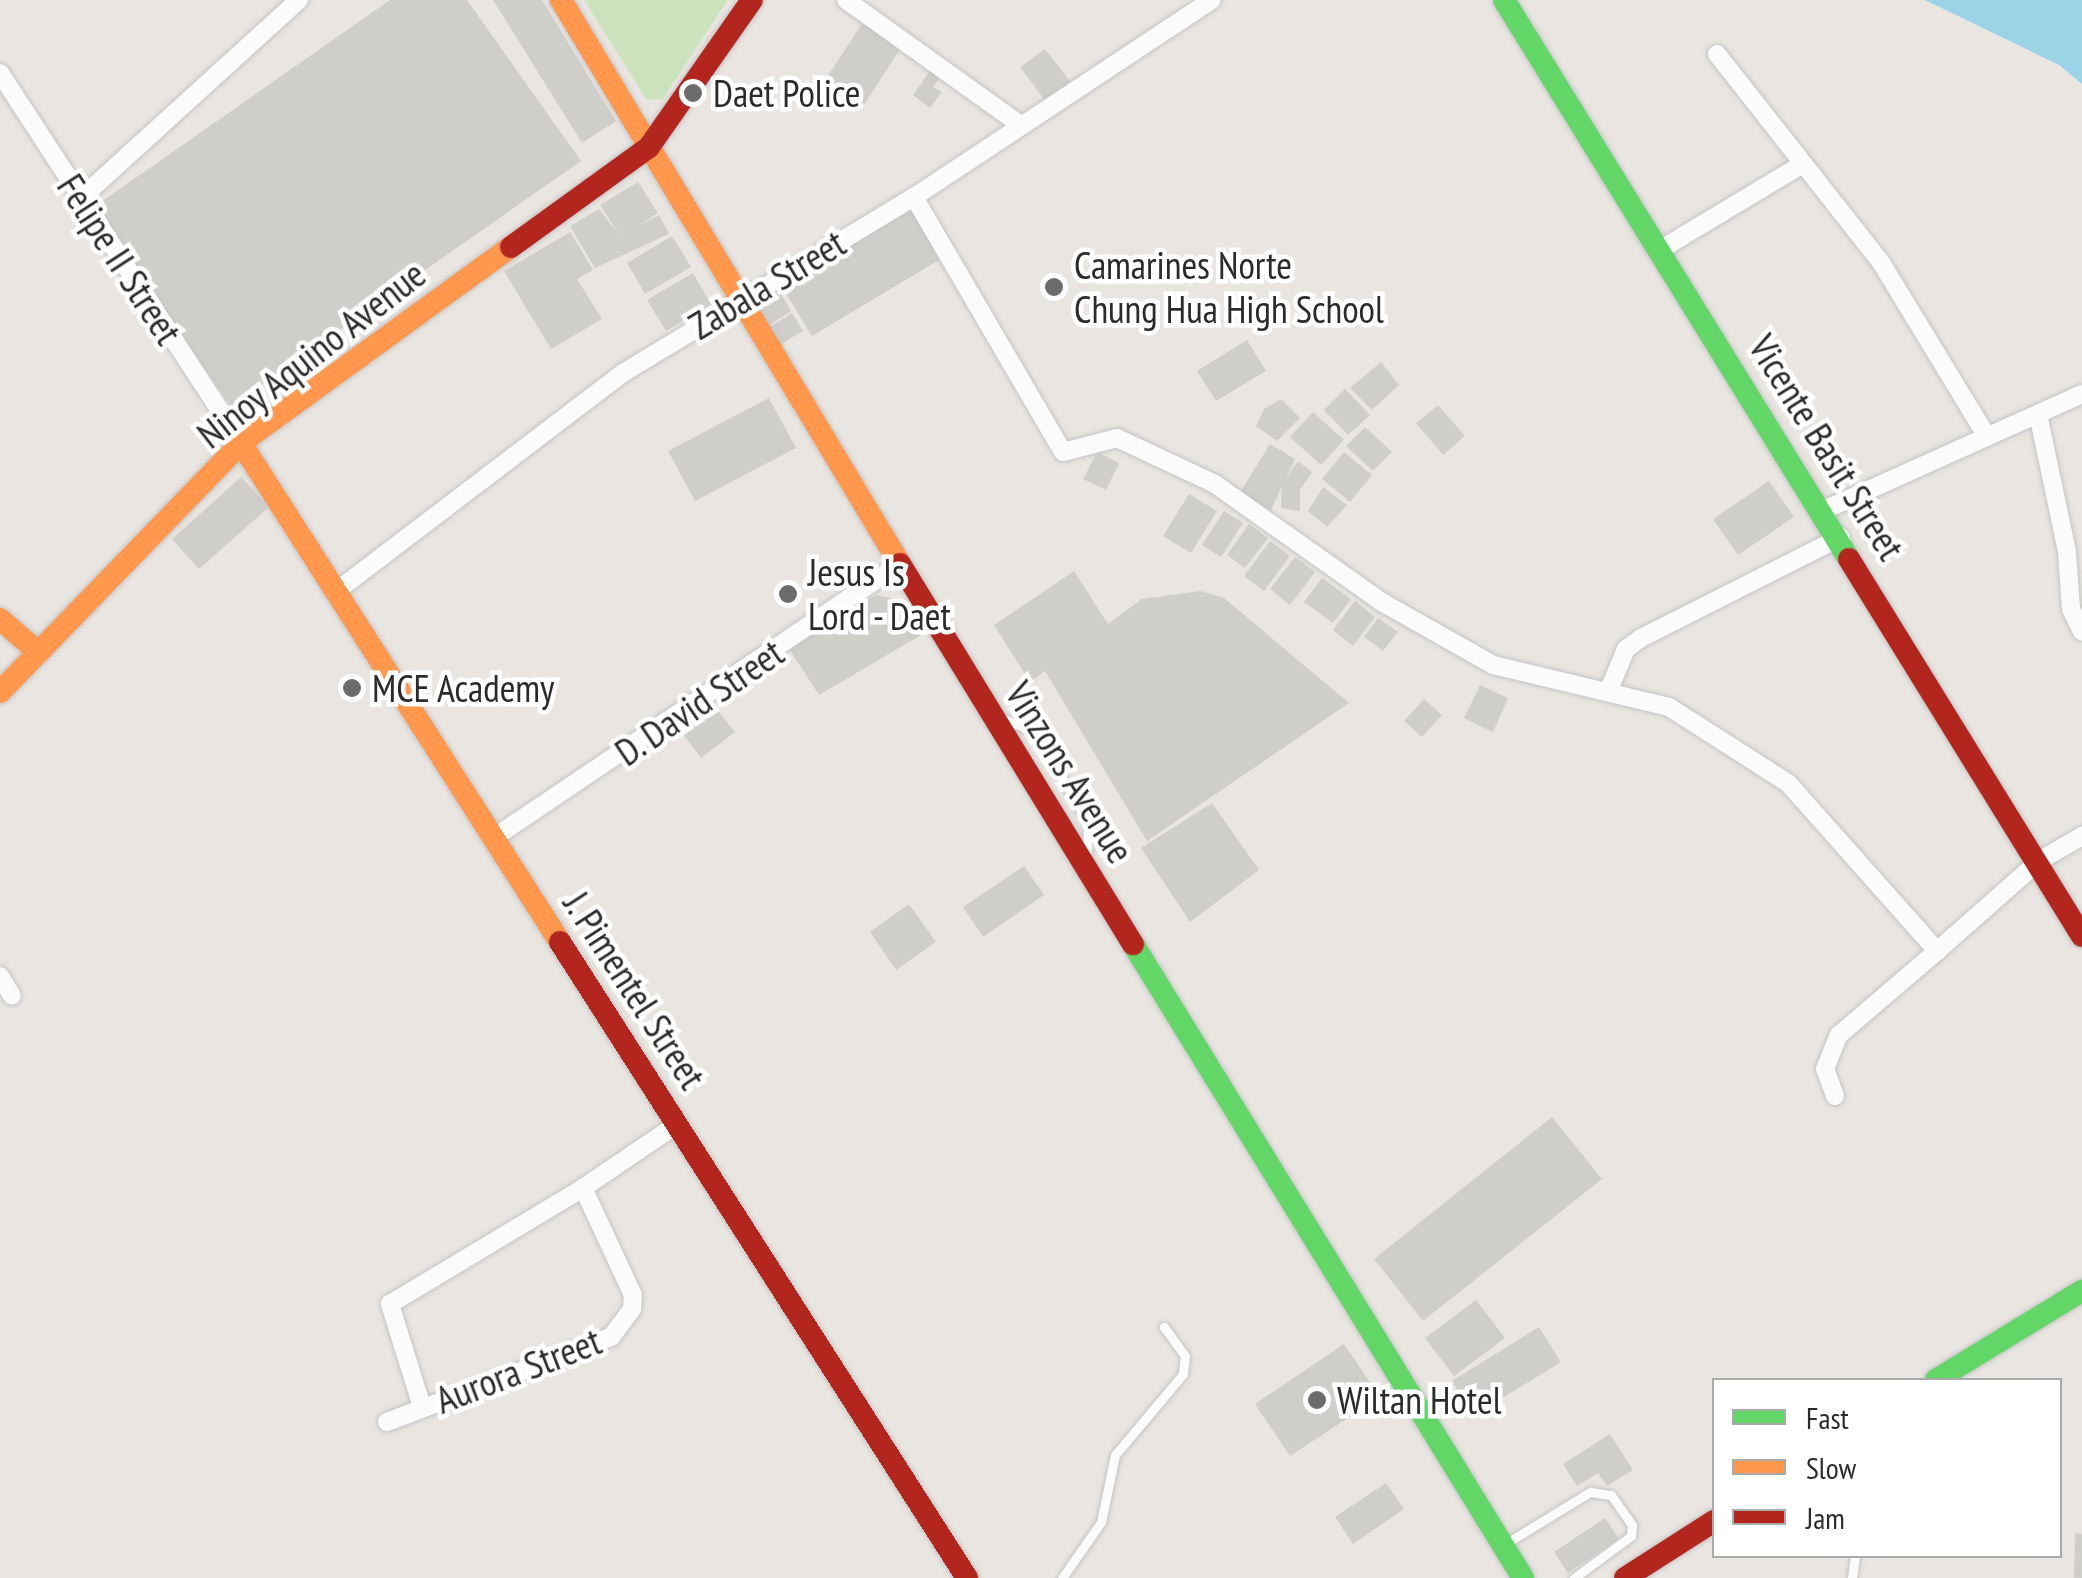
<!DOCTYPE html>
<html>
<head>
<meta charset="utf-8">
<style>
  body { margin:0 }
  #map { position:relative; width:2082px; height:1578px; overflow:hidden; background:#e9e6e2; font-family:"PT Sans Narrow",sans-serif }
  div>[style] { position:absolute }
  .green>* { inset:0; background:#cde3bd }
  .water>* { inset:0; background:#9ad4e6 }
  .building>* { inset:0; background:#d0cecb }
  .roads { filter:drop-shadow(0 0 2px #c5c4c4) drop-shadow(0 0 2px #c5c4c4) }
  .lane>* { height:9px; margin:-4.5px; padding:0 4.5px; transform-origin:4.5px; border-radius:4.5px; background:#fcfbfb }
  .street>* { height:18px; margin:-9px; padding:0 9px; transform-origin:9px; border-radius:9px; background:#fcfbfb }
  .fast>* { height:22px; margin:-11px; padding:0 11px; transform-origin:11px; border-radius:11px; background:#63d668 }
  .slow>* { height:22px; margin:-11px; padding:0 11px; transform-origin:11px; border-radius:11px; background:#ff974d }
  .jam>* { height:22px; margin:-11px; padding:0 11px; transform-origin:11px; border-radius:11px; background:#b3261e }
  .dots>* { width:28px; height:28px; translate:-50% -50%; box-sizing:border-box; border:5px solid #fff; border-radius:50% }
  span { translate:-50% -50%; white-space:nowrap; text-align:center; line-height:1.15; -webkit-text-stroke:9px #fff; paint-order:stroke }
  .poi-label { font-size:38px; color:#2b2b2b }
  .left { translate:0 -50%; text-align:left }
  .street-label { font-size:38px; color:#2b2b2b }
  .legend { position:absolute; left:1712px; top:1378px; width:350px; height:180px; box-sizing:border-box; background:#fff; border:2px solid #aaa; margin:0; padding:12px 18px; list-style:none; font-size:30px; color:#2b2b2b }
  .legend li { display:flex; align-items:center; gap:20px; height:50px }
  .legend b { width:50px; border:2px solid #aaa }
</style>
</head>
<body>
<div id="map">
  <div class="green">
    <div style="clip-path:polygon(584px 0,728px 0,662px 100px,646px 99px)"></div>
  </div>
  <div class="water">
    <div style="clip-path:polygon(1925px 0,2082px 0,2082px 84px,2059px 65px)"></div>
  </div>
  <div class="building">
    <div style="clip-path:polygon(390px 0,467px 0,581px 161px,231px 406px,91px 209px)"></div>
    <div style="clip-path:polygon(493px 0,542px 0,616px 121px,582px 143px)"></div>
    <div style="clip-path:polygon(864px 21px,902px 46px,864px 105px,825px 80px)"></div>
    <div style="clip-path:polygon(1045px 49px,1072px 84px,1047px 103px,1020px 67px)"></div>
    <div style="clip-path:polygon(933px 67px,943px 74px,933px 87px,942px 92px,930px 108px,913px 95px)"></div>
    <div style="clip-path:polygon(638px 182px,658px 213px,640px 225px,659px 215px,669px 234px,595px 268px,570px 226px,599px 209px,620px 236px,600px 205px)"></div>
    <div style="clip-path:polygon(913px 208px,944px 257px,812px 336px,782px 287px)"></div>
    <div style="clip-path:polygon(570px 232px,593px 270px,577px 279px,602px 319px,551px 349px,504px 271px)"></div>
    <div style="clip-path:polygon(672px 236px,691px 267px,645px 294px,627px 263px)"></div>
    <div style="clip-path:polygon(693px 273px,711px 304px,666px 331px,647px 300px)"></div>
    <div style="clip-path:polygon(780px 292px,791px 311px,760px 331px,748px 312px)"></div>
    <div style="clip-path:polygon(792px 313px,803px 331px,771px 350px,760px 333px)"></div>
    <div style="clip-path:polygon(1247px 340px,1266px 371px,1216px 401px,1197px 371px)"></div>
    <div style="clip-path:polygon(1381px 362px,1399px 385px,1372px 410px,1350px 388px)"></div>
    <div style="clip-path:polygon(1345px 389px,1370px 415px,1348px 435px,1324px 410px)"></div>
    <div style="clip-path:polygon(769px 398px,796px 448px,695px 501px,668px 451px)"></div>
    <div style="clip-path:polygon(1281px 399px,1300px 418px,1277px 441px,1256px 426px,1264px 409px)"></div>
    <div style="clip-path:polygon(1438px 405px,1465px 436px,1443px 455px,1416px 423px)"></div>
    <div style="clip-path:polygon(1313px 412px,1344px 440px,1321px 465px,1290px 437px)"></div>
    <div style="clip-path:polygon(1365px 427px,1392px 452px,1373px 471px,1346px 446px)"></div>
    <div style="clip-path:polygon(1270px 444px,1295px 459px,1269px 514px,1239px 494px)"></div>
    <div style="clip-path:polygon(1097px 452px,1119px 463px,1106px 490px,1083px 479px)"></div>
    <div style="clip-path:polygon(1344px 452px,1372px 475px,1350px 502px,1322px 479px)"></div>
    <div style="clip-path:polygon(1298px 461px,1312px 472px,1300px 490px,1300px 511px,1281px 508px,1282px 483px)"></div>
    <div style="clip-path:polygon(241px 477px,269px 507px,199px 569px,172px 539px)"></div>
    <div style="clip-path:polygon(1769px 481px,1794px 517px,1738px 555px,1713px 519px)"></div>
    <div style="clip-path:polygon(1323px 487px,1347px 505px,1327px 527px,1308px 511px)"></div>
    <div style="clip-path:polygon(1189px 494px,1217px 511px,1191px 553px,1163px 536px)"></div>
    <div style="clip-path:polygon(1224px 511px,1243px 523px,1221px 557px,1202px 545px)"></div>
    <div style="clip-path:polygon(1249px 524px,1268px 538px,1245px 568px,1227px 555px)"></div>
    <div style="clip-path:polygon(1270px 541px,1290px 556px,1264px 591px,1244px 576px)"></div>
    <div style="clip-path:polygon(1295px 557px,1315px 572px,1290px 605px,1270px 589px)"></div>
    <div style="clip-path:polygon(1074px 571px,1108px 624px,1142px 599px,1201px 591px,1224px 598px,1349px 703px,1147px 841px,1045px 671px,1030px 682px,994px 625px)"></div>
    <div style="clip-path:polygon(1322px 578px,1351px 599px,1333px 623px,1304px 602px)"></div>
    <div style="clip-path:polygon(876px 595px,904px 601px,921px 635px,819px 695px,786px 644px)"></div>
    <div style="clip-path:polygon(1355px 601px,1375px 617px,1353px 646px,1333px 630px)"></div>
    <div style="clip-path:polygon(1378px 618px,1398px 632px,1383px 651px,1364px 637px)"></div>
    <div style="clip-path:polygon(1480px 685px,1508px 698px,1493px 732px,1464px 718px)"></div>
    <div style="clip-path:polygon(1424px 699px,1442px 715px,1422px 737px,1404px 721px)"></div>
    <div style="clip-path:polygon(713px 705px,735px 732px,701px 758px,680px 730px)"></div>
    <div style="clip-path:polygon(1212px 803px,1259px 870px,1190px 922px,1141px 848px)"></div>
    <div style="clip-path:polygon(1024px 866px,1044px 895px,983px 937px,963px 907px)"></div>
    <div style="clip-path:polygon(909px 904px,936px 942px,896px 970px,870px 932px)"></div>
    <div style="clip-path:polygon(1552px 1117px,1602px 1179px,1423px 1321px,1374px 1259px)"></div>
    <div style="clip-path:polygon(1476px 1300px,1505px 1338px,1454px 1376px,1425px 1338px)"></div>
    <div style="clip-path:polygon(1539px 1327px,1561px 1362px,1473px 1416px,1452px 1381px)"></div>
    <div style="clip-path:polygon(1344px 1344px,1380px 1397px,1290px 1456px,1255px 1404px)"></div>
    <div style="clip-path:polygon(1610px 1434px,1633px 1470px,1607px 1486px,1598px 1473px,1577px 1486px,1563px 1464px)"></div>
    <div style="clip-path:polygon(1386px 1483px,1404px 1509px,1353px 1544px,1335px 1517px)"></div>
    <div style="clip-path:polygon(1605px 1518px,1619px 1539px,1568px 1573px,1554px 1552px)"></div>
    <div style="clip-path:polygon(2075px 1533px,2082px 1534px,2082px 1578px,2074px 1578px)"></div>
  </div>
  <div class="roads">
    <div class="lane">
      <div style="left:1003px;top:719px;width:34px;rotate:21deg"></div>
      <div style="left:1035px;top:731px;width:106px;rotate:60.1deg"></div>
      <div style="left:1088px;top:823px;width:29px;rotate:92deg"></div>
      <div style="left:1505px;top:1544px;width:100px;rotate:-31.5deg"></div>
      <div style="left:1590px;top:1492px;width:21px;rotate:8deg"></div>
      <div style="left:1611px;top:1495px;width:37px;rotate:55deg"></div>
      <div style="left:1632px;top:1525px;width:11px;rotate:95deg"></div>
      <div style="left:1631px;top:1536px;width:71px;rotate:143.6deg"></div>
      <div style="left:1062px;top:1578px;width:68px;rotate:-55.1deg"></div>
      <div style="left:1101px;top:1522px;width:68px;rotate:-78.2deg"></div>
      <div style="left:1115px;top:1455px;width:106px;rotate:-50deg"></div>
      <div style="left:1183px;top:1374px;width:18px;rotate:-84deg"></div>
      <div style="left:1185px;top:1356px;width:36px;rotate:-126deg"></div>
      <div style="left:1852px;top:1578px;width:22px;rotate:-82deg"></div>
    </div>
    <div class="street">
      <div style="left:846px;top:0;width:216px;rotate:35.6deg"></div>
      <div style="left:1717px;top:54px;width:267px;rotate:51.8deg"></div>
      <div style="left:1882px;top:264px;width:202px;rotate:58.7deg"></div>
      <div style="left:0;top:73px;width:442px;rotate:56.9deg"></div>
      <div style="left:914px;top:197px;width:295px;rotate:59.7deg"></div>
      <div style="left:1063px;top:452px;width:56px;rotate:-14.5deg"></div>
      <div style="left:1117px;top:438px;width:108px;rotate:25.1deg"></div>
      <div style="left:1215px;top:484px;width:202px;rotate:35.3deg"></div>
      <div style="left:1380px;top:601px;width:130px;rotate:29.5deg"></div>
      <div style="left:1493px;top:665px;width:181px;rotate:13.4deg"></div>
      <div style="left:1669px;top:707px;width:141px;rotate:32.6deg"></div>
      <div style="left:1788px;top:783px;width:225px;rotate:48.4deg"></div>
      <div style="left:1937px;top:951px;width:136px;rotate:-41.4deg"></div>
      <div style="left:2039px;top:861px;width:50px;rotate:-30.2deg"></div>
      <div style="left:80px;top:199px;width:296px;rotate:-42.3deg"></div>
      <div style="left:1663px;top:248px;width:161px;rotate:-31deg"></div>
      <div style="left:2038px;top:414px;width:141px;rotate:78.1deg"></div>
      <div style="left:2067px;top:552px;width:57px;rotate:86deg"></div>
      <div style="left:2071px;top:609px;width:25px;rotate:64deg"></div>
      <div style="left:1824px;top:510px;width:283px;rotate:-24.2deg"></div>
      <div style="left:338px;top:590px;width:358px;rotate:-37.3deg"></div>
      <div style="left:623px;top:373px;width:340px;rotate:-31.2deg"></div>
      <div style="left:914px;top:197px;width:357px;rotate:-33.5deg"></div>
      <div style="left:1608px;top:692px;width:47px;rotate:-67.3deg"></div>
      <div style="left:1626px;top:649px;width:19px;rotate:-36deg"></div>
      <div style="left:1641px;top:638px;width:224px;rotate:-26.8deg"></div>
      <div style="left:495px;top:837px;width:488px;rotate:-34deg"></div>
      <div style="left:0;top:976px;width:23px;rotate:59deg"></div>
      <div style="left:1835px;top:1096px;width:29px;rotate:-110deg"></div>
      <div style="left:1825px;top:1069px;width:37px;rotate:-68deg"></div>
      <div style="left:1839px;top:1035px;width:129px;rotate:-40.6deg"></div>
      <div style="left:422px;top:1407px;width:108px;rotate:-107.3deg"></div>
      <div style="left:390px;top:1304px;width:225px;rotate:-31deg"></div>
      <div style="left:387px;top:1422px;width:240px;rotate:-20.8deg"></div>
      <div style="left:611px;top:1337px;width:35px;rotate:-53deg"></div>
      <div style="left:632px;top:1309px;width:14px;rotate:-86deg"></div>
      <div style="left:633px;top:1295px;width:118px;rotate:-115deg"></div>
      <div style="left:583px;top:1188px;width:116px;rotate:-34.1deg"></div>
    </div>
    <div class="fast">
      <div style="left:1504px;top:0;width:657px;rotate:58.32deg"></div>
      <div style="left:1133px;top:944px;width:744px;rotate:58.4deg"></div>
      <div style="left:1936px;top:1380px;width:171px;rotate:-31.4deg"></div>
    </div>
    <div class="slow">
      <div style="left:561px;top:0;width:658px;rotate:58.99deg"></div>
      <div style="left:241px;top:443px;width:592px;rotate:57.41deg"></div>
      <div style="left:0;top:619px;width:50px;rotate:41deg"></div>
      <div style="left:0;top:692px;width:347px;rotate:-45.9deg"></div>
      <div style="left:241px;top:443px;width:334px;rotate:-36deg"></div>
    </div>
    <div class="jam">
      <div style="left:511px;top:247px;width:170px;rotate:-35.9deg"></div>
      <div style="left:649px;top:147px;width:179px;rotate:-55deg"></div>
      <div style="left:1849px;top:559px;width:443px;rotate:58.3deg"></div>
      <div style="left:900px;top:564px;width:446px;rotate:58.5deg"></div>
      <div style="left:560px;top:942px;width:755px;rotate:57.38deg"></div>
      <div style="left:1625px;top:1578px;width:106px;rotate:-32.6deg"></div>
    </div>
  </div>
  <div class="dots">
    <div style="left:693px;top:93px;background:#6e6c6b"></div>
    <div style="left:1054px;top:287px;background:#6e6c6b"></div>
    <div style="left:788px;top:594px;background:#6e6c6b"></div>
    <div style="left:352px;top:688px;background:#6e6c6b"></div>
    <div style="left:1317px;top:1400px;background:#6e6c6b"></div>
  </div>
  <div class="poi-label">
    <span class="left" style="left:713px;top:93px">Daet Police</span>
    <span class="left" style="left:1074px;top:287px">Camarines Norte<br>Chung Hua High School</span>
    <span class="left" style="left:808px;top:594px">Jesus Is<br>Lord - Daet</span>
    <span class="left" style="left:372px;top:688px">MCE Academy</span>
    <span class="left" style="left:1337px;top:1400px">Wiltan Hotel</span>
  </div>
  <div class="street-label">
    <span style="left:120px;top:259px;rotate:57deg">Felipe II Street</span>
    <span style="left:767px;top:284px;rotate:-31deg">Zabala Street</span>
    <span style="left:311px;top:354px;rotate:-38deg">Ninoy Aquino Avenue</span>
    <span style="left:1827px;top:447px;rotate:58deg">Vicente Basit Street</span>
    <span style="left:699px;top:702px;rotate:-34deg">D. David Street</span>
    <span style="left:1070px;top:772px;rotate:58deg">Vinzons Avenue</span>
    <span style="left:635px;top:990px;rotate:57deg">J. Pimentel Street</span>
    <span style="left:518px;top:1370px;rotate:-21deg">Aurora Street</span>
  </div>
  <ul class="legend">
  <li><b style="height:12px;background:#63d668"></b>Fast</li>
  <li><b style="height:12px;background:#ff974d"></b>Slow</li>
  <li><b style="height:12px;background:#b3261e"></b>Jam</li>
  </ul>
</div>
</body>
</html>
